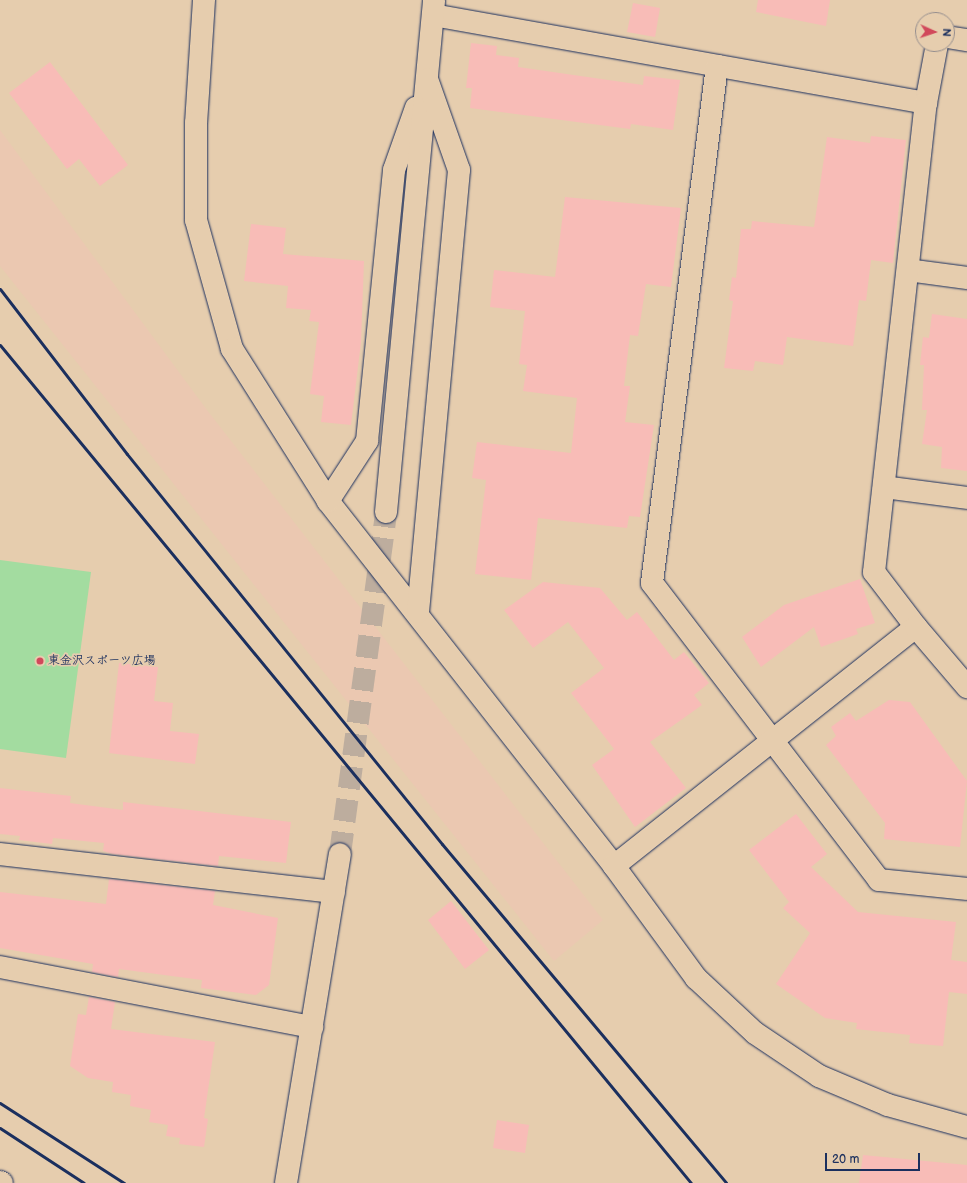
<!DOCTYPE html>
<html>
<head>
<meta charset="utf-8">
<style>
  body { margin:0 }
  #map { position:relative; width:967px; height:1183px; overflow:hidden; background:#e6cdae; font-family:"Balsamiq Sans","Klee One",sans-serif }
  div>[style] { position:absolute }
  .built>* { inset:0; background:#ebc8b1 }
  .green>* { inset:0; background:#a3dca0 }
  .building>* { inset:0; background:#f8bcb7 }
  .minor-tunnel>* { height:22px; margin-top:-11px; transform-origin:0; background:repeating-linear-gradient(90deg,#bdad9e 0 22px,transparent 0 33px) }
  .roads { filter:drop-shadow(0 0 1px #1b2f5e) drop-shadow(0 0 1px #1b2f5e) }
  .minor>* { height:22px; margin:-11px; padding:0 11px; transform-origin:11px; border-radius:11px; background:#e6cdae }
  .rail>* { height:3px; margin:-1.5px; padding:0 1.5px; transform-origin:1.5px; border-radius:1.5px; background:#1b2f5e }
  .dots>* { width:11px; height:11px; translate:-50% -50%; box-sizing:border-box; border:2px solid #e6cdae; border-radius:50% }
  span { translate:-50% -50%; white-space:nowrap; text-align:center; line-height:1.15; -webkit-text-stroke:3.5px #e6cdae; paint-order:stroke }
  .poi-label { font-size:12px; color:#1b2f5e; font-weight:700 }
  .left { translate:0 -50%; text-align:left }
  .north { position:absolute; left:915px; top:12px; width:40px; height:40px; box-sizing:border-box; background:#e6cdae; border:1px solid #958e8e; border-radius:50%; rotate:93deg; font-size:11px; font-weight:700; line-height:16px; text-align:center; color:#1b2f5e }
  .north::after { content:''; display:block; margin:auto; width:14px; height:18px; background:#d1495b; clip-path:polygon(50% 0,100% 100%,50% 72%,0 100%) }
  .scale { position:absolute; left:825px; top:1153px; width:95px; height:18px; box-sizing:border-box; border:2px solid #1b2f5e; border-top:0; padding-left:5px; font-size:12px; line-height:14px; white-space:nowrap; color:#1b2f5e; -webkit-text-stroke:3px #e6cdae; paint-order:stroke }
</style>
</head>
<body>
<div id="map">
  <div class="built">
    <div style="clip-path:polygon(0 130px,207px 410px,603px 920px,554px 961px,0 266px)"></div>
  </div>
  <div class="green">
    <div style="clip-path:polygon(0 560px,91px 572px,66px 758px,0 749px)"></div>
  </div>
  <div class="building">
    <div style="clip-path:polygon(758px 0,830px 0,826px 26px,756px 12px)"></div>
    <div style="clip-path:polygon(633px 3px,660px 8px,655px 37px,627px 32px)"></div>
    <div style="clip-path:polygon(471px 43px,497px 46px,496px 55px,519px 58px,518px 67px,643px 85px,644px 76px,680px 80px,673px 130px,631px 124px,630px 129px,470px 108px,472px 88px,466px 88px)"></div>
    <div style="clip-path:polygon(50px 62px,128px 165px,100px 186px,79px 159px,67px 169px,9px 93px)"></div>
    <div style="clip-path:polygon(871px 136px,906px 140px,893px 263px,871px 260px,866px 301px,859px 300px,853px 346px,787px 337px,783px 365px,755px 361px,753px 371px,724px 368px,733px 301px,729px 300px,732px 277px,736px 278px,741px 229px,751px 229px,752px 221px,814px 227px,827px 137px,870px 143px)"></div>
    <div style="clip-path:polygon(565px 197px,681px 208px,671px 287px,646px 284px,638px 336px,630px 335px,624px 386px,630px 386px,625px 422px,654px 425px,640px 517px,629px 516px,627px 528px,538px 518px,531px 580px,475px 574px,486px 480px,472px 478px,477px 442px,571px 453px,577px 398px,523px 391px,527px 365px,519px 364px,525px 311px,490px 307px,494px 270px,555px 277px)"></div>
    <div style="clip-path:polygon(251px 224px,286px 228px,283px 254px,364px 261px,361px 342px,351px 425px,321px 422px,324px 396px,310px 394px,319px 322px,309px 321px,311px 310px,286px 308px,288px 286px,244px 281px)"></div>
    <div style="clip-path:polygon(932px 314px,967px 319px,967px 471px,941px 468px,942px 447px,922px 444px,927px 410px,922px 410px,924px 365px,920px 365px,923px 337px,929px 338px)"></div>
    <div style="clip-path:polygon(860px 579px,875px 623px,856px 629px,858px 634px,821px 647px,814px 627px,761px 667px,742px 637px,784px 605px)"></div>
    <div style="clip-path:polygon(543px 582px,600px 588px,627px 620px,637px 612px,674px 660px,684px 652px,709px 683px,694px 695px,702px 705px,650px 742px,686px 788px,635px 827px,592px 765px,614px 749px,571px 693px,604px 668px,568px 622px,533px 648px,504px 610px)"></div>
    <div style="clip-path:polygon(119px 663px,158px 667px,154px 701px,173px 703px,170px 731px,199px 734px,195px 764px,109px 753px)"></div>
    <div style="clip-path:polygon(889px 700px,910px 702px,967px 781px,960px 847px,884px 839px,885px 823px,826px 745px,836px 736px,831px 727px,850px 713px,856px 721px)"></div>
    <div style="clip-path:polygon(0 788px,71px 796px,70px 803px,123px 810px,123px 802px,291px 822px,286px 863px,219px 856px,218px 866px,113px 854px,103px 851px,104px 843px,53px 838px,52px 844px,19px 840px,20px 836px,0 834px)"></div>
    <div style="clip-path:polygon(796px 814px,827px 854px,811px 867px,858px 912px,956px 922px,951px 960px,967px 962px,967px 994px,949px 992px,943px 1046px,909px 1043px,910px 1035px,856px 1029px,857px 1023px,825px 1018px,776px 984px,810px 933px,783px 908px,789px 902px,749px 850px)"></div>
    <div style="clip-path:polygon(109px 879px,215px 891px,213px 905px,278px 918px,269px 985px,256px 995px,201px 988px,202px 980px,119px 969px,118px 977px,92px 972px,93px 964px,0 948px,0 892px,106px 904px)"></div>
    <div style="clip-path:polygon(451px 901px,489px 950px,465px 969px,428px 920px)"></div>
    <div style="clip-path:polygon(89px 997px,115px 1002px,111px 1029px,215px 1042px,204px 1118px,208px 1119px,204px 1147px,179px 1144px,180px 1138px,166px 1136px,168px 1125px,149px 1122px,151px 1110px,130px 1106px,131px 1095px,112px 1092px,113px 1082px,88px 1078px,70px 1066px,78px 1014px,86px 1015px)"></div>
    <div style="clip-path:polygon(497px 1120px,529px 1125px,525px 1153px,493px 1148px)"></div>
    <div style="clip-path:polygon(863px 1155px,967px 1165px,967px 1183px,859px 1183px)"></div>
  </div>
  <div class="minor-tunnel">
    <div style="left:340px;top:854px;width:345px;rotate:-82.3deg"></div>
  </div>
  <div class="roads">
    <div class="minor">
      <div style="left:204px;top:0;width:123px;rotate:93.7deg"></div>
      <div style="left:196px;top:123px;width:97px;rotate:90deg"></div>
      <div style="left:196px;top:220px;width:134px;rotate:74.4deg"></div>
      <div style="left:232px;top:349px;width:180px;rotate:57.7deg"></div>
      <div style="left:328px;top:501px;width:464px;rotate:51.9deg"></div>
      <div style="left:614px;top:866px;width:139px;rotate:53.8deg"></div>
      <div style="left:696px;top:978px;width:81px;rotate:43deg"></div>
      <div style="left:755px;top:1033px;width:77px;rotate:33.9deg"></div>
      <div style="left:819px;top:1076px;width:75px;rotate:22.8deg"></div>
      <div style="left:888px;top:1105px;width:82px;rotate:15.6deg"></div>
      <div style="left:433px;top:15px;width:501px;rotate:10.12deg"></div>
      <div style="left:926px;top:103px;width:60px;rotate:-79.4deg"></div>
      <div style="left:947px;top:37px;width:20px;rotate:9deg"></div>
      <div style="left:717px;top:66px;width:521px;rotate:97.17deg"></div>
      <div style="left:652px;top:583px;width:374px;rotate:52.6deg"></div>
      <div style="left:879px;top:880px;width:88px;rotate:5.8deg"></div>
      <div style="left:908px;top:270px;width:60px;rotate:7.7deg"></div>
      <div style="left:884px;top:487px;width:84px;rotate:7.5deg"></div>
      <div style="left:328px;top:501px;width:72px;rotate:-57deg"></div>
      <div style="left:367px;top:441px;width:272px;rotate:-84.3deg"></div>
      <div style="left:394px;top:170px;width:66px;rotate:-70.5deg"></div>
      <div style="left:386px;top:512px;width:513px;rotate:-84.63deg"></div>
      <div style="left:418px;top:612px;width:444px;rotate:-84.7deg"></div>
      <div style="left:459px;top:170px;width:96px;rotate:-109.4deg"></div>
      <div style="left:916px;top:627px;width:69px;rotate:-127.4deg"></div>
      <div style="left:874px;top:572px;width:472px;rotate:-83.7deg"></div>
      <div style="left:0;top:854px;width:336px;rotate:6.5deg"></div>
      <div style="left:614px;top:866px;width:385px;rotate:-38.4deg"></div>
      <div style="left:916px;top:627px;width:79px;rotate:49.6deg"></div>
      <div style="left:0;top:967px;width:318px;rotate:10.9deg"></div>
      <div style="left:0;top:1182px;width:2px;rotate:27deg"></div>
      <div style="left:286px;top:1183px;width:333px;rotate:-80.7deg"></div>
    </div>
  </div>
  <div class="rail">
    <div style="left:0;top:289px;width:208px;rotate:52.4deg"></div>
    <div style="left:127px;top:454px;width:501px;rotate:51.07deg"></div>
    <div style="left:442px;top:844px;width:442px;rotate:50deg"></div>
    <div style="left:0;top:345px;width:1086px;rotate:50.49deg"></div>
    <div style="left:0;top:1103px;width:148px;rotate:32.8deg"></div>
    <div style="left:0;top:1128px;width:100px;rotate:33.2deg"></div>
  </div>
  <div class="dots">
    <div style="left:40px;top:661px;background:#d1495b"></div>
  </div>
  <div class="poi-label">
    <span class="left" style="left:48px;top:661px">東金沢スポーツ広場</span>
  </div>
  <div class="north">N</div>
  <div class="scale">20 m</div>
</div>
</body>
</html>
